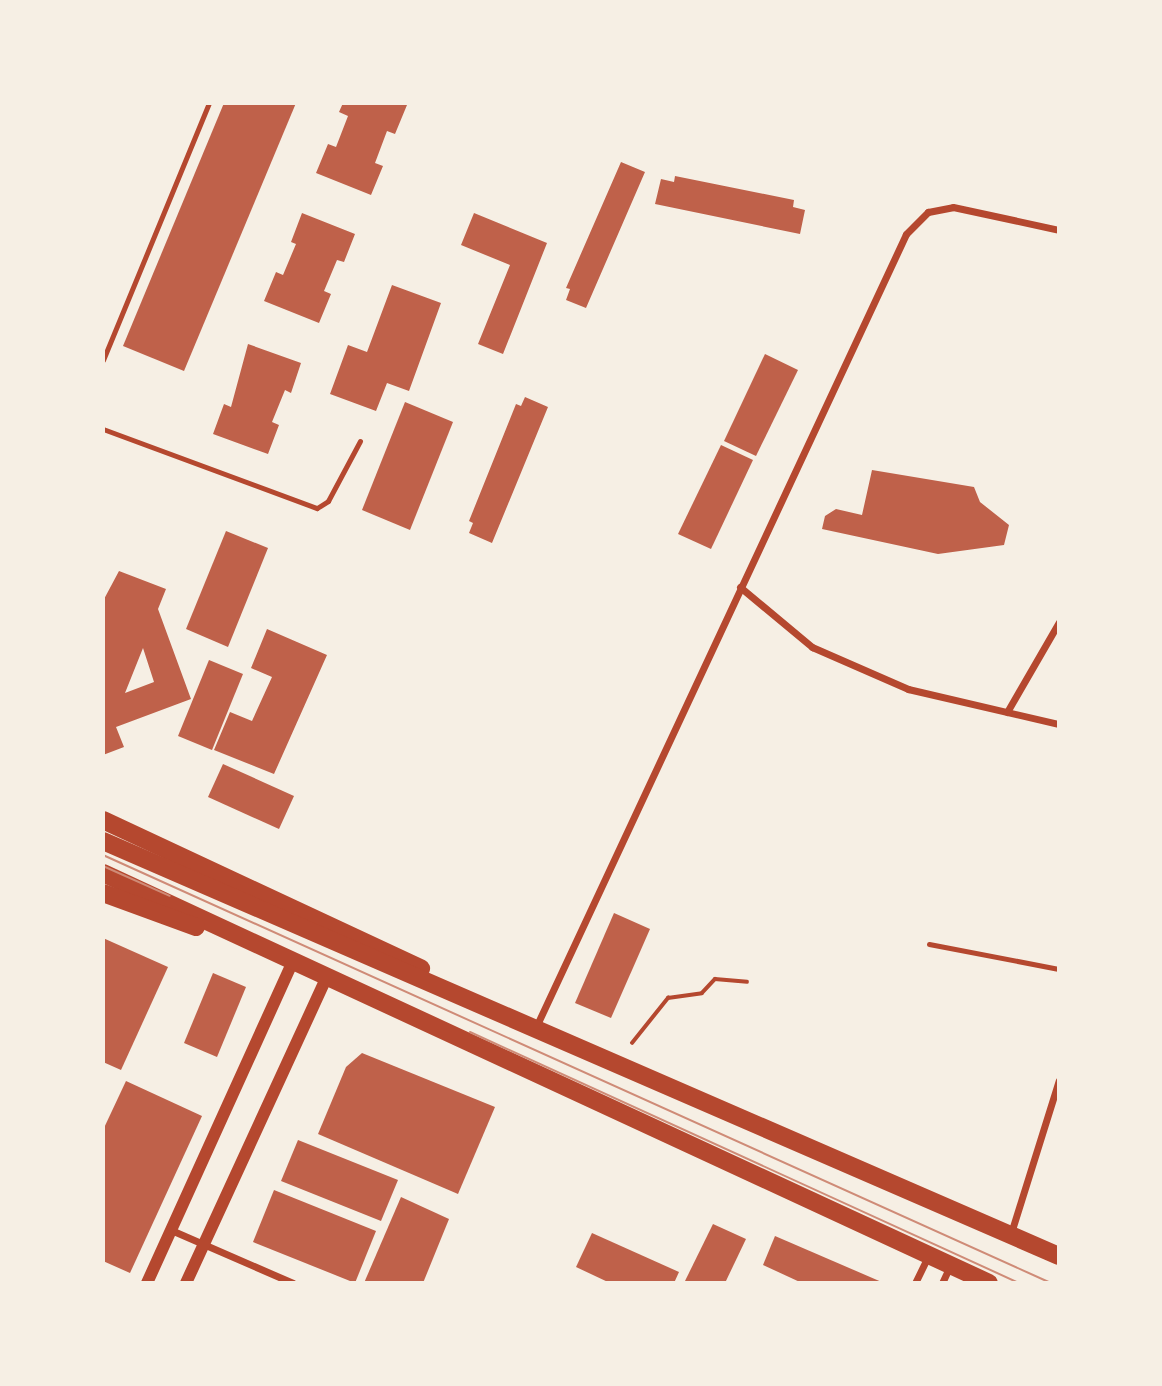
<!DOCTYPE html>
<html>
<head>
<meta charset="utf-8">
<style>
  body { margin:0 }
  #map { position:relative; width:1162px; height:1386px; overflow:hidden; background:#f6efe4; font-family:Roboto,sans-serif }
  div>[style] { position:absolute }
  .building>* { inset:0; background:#bf614a }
  .path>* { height:3.5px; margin:-1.75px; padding:0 1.75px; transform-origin:1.75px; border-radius:1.75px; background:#b5482f }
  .service>* { height:5px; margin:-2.5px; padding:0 2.5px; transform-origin:2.5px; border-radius:2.5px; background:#b5482f }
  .minor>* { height:7px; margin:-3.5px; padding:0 3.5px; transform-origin:3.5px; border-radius:3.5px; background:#b5482f }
  .tertiary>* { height:12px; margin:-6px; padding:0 6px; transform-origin:6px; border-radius:6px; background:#b5482f }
  .primary>* { height:18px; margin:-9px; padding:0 9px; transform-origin:9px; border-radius:9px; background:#b5482f }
  .tram>* { height:2px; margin:-1px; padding:0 1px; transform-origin:1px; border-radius:1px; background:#cf8b77 }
  span { translate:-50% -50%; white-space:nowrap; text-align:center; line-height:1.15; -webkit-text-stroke:5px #f6efe4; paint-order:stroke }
  .frame { position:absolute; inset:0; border:105px solid #f6efe4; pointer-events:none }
</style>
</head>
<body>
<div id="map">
  <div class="building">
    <div style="clip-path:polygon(224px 103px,296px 103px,184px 371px,123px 346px)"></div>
    <div style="clip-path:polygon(343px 103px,407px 105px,395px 134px,387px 131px,375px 163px,383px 166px,371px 195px,316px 173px,328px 144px,336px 147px,348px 116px,339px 112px)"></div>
    <div style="clip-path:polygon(621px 162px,645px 172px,586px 308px,566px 300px,570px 289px,566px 288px)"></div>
    <div style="clip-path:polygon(675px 176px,794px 200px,793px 207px,805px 210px,800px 234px,655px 204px,661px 179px,674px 182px)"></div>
    <div style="clip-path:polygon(302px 213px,355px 234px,344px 262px,337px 260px,324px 291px,331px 294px,319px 323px,264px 301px,276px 272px,283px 275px,296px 244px,291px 242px)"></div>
    <div style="clip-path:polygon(474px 213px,547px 243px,503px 354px,478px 344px,510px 265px,461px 245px)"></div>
    <div style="clip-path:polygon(392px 285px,441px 303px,409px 391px,387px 383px,376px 411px,330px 394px,348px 345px,367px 352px)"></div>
    <div style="clip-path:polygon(248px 344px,301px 363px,291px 393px,285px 390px,272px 422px,279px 425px,268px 454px,213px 434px,224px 404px,231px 407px)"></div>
    <div style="clip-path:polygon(765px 354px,798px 370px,756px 456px,724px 441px)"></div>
    <div style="clip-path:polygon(525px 397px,548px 407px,492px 543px,469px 533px,473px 523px,469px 521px,516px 404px,521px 406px)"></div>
    <div style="clip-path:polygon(405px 402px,453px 422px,410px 530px,362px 510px)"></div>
    <div style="clip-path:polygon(721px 445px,753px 460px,711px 549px,678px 534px)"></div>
    <div style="clip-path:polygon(872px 470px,974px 487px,980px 502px,1009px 525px,1004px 545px,938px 554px,822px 529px,825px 516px,836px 509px,862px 515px)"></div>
    <div style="clip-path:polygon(226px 531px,268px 548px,228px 647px,186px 629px)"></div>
    <div style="clip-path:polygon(evenodd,119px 571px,166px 589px,158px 609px,191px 699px,116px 727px,124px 747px,103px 755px,103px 601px,119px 571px,143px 648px,154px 682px,125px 693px,143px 648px)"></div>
    <div style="clip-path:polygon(267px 629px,327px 655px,274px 774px,214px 750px,230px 712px,252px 721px,272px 677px,251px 668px)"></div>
    <div style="clip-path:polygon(209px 660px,243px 674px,212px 750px,178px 736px)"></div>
    <div style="clip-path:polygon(223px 764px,294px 796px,279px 829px,208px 797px)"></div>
    <div style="clip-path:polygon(614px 913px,650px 929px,611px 1018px,575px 1003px)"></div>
    <div style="clip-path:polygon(103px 938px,168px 967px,121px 1070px,103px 1062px)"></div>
    <div style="clip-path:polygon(213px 973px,246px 987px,217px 1057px,184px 1043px)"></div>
    <div style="clip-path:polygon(362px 1053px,495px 1107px,458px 1194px,318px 1134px,346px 1067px)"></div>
    <div style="clip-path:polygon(126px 1081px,202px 1116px,130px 1273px,103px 1261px,103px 1130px)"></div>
    <div style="clip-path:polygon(298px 1140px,398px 1180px,381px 1221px,281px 1181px)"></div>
    <div style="clip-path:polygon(274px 1190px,376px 1231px,355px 1283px,253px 1242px)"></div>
    <div style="clip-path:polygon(401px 1197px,449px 1219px,423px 1283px,364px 1283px)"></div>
    <div style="clip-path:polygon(713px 1224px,746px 1239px,725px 1283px,684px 1283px)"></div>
    <div style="clip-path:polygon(592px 1233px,679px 1272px,674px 1283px,610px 1283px,576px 1267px)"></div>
    <div style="clip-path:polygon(775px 1236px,884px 1283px,802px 1283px,763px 1265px)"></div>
  </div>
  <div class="path">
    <div style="left:632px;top:1043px;width:58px;rotate:-51.3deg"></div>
    <div style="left:668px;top:998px;width:34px;rotate:-8deg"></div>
    <div style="left:702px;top:993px;width:19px;rotate:-47deg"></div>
    <div style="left:715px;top:979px;width:32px;rotate:5deg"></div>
  </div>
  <div class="service">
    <div style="left:103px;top:360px;width:278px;rotate:-67.6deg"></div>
    <div style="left:103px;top:429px;width:228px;rotate:20.3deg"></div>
    <div style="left:317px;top:508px;width:13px;rotate:-32deg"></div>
    <div style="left:328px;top:501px;width:68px;rotate:-61.9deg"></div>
    <div style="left:929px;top:944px;width:132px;rotate:10.9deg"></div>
  </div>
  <div class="minor">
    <div style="left:740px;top:587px;width:94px;rotate:39.8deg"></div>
    <div style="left:812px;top:647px;width:105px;rotate:23.6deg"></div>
    <div style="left:908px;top:689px;width:155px;rotate:13.1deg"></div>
    <div style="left:1007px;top:712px;width:104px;rotate:-60deg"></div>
    <div style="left:535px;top:1029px;width:877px;rotate:-64.98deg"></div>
    <div style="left:906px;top:234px;width:31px;rotate:-45deg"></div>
    <div style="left:928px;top:212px;width:25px;rotate:-11deg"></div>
    <div style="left:953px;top:207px;width:108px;rotate:12.2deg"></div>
    <div style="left:171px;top:1230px;width:133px;rotate:23.5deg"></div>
    <div style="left:1011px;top:1233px;width:160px;rotate:-72.6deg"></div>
    <div style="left:915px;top:1283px;width:30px;rotate:-64deg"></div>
    <div style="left:942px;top:1283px;width:19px;rotate:-65deg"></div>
  </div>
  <div class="tertiary">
    <div style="left:147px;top:1283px;width:354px;rotate:-65.6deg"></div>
    <div style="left:186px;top:1283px;width:337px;rotate:-65.3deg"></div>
  </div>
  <div class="primary">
    <div style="left:103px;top:820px;width:351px;rotate:25deg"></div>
    <div style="left:103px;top:841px;width:1042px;rotate:23.47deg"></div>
    <div style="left:103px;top:873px;width:976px;rotate:24.83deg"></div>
    <div style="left:103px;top:893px;width:99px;rotate:20.1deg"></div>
  </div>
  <div class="tram">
    <div style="left:103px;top:855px;width:1040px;rotate:24.3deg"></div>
    <div style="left:103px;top:866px;width:73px;rotate:24.1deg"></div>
    <div style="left:470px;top:1032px;width:604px;rotate:24.57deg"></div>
  </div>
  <div class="frame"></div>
</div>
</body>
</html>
